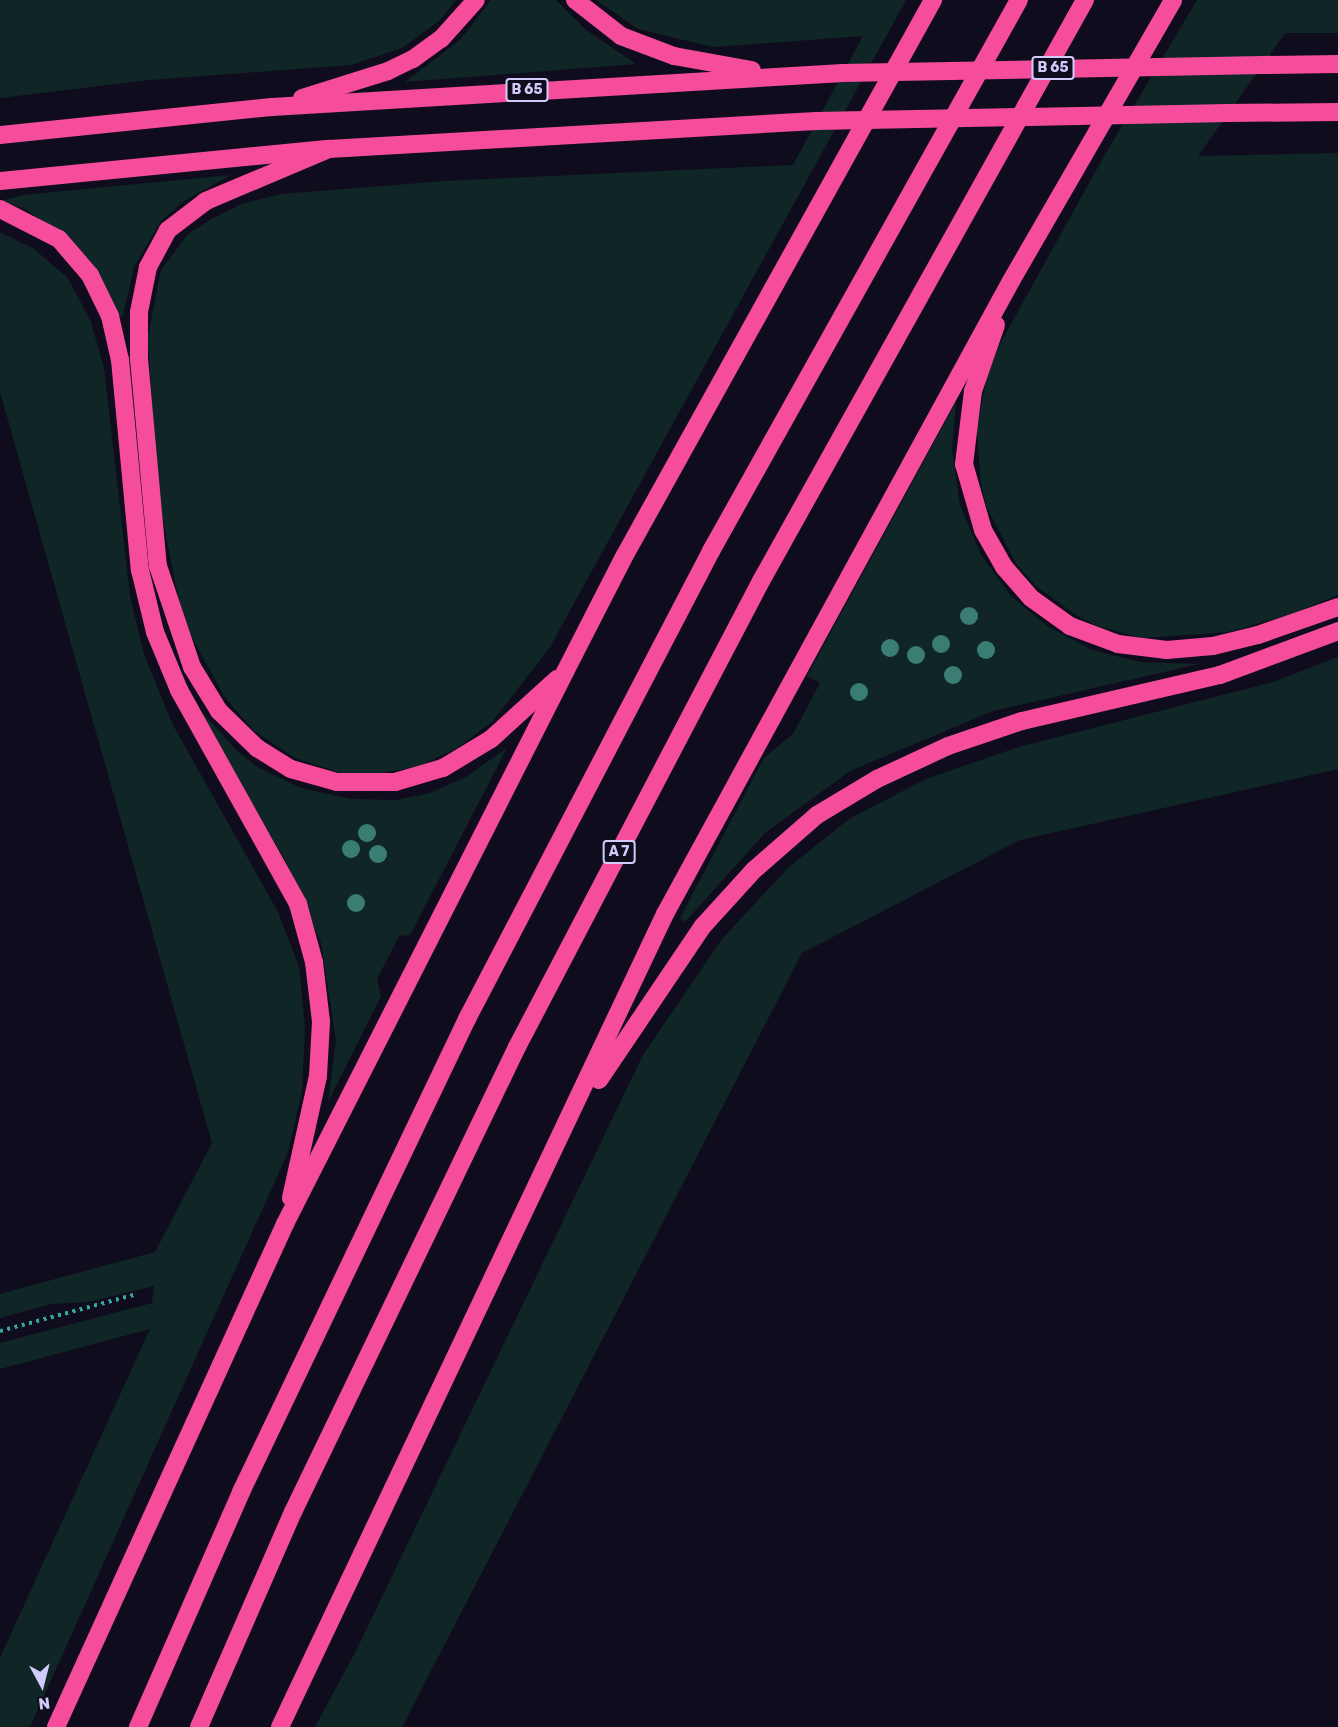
<!DOCTYPE html>
<html>
<head>
<meta charset="utf-8">
<style>
  body { margin:0 }
  #map { position:relative; width:1338px; height:1727px; overflow:hidden; background:#0f0d1d; font-family:Rubik,sans-serif }
  div>[style] { position:absolute }
  .green>* { inset:0; background:#102626 }
  .path>* { height:4px; margin-top:-2px; transform-origin:0; background:repeating-linear-gradient(90deg,#33a8a2 0 3px,transparent 0 7.5px) }
  .highway>* { height:18px; margin:-9px; padding:0 9px; transform-origin:9px; border-radius:9px; background:#f64c9c }
  .highway-bridge>* { height:18px; margin:-9px; padding:0 9px; transform-origin:9px; border-radius:9px; background:#f64c9c }
  .trees>* { width:18px; height:18px; margin:-9px; border-radius:50%; background:#397d73 }
  span { translate:-50% -50%; white-space:nowrap; text-align:center; line-height:1.15; -webkit-text-stroke:5px #0f0d1d; paint-order:stroke }
  .shield-label span { padding:2px 4px; background:#0f0d1d; border:2px solid; border-radius:4px; -webkit-text-stroke-width:0 }
  .shield-label { font-size:14px; color:#d1cbfc; font-weight:700 }
  .north { position:absolute; left:12px; top:1655px; width:60px; height:60px; -webkit-text-stroke:4px #0f0d1d; paint-order:stroke; rotate:173deg; font-size:16px; font-weight:700; line-height:24px; text-align:center; color:#d1cbfc }
  .north::after { content:''; display:block; margin:auto; width:21px; height:27px; background:#d1cbfc; clip-path:polygon(50% 0,100% 100%,50% 72%,0 100%) }
</style>
</head>
<body>
<div id="map">
  <div class="green">
    <div style="clip-path:polygon(0 0,456px 0,439px 21px,402px 48px,351px 65px,149px 80px,0 98px)"></div>
    <div style="clip-path:polygon(491px 0,556px 0,586px 30px,636px 64px,405px 82px,460px 40px)"></div>
    <div style="clip-path:polygon(596px 0,906px 0,550px 647px,493px 721px,457px 748px,420px 766px,381px 773px,341px 773px,295px 758px,253px 730px,224px 696px,183px 621px,161px 510px,152px 408px,148px 336px,161px 270px,188px 234px,213px 218px,241px 204px,281px 194px,445px 181px,793px 165px,863px 36px,713px 47px,638px 29px)"></div>
    <div style="clip-path:polygon(1197px 0,1338px 0,1338px 33px,1285px 33px,1198px 156px,1338px 153px,1338px 595px,1289px 615px,1228px 632px,1142px 638px,1097px 626px,1076px 615px,1036px 586px,1017px 565px,987px 508px,981px 485px,977px 430px,987px 374px,1000px 344px,1103px 158px)"></div>
    <div style="clip-path:polygon(231px 175px,184px 201px,161px 221px,134px 267px,123px 316px,119px 317px,101px 278px,72px 241px,25px 209px,0 201px,23px 195px)"></div>
    <div style="clip-path:polygon(0 232px,34px 249px,68px 278px,91px 322px,104px 368px,130px 596px,144px 655px,173px 725px,278px 912px,299px 967px,305px 1026px,302px 1091px,288px 1152px,30px 1727px,0 1727px,0 1658px,150px 1329px,0 1369px,0 1343px,152px 1303px,154px 1286px,88px 1302px,51px 1304px,0 1318px,0 1294px,155px 1252px,212px 1143px,0 392px)"></div>
    <div style="clip-path:polygon(956px 402px,952px 450px,960px 505px,981px 555px,1011px 596px,1047px 626px,1092px 650px,1140px 662px,1199px 664px,993px 711px,850px 771px,765px 833px,685px 922px,680px 918px,764px 758px,793px 734px,820px 683px,807px 676px)"></div>
    <div style="clip-path:polygon(1338px 657px,1338px 769px,1020px 840px,802px 953px,402px 1727px,315px 1727px,357px 1649px,643px 1055px,722px 939px,789px 867px,849px 819px,926px 779px,1019px 747px,1273px 682px)"></div>
    <div style="clip-path:polygon(204px 714px,238px 752px,259px 768px,301px 788px,350px 799px,397px 800px,430px 793px,466px 777px,507px 748px,410px 935px,399px 936px,377px 979px,381px 996px,328px 1102px,336px 1040px,321px 943px,285px 860px,200px 715px)"></div>
  </div>
  <div class="path">
    <div style="left:0;top:1331px;width:142px;rotate:-15.1deg"></div>
  </div>
  <div class="highway">
    <div style="left:575px;top:0;width:58px;rotate:38deg"></div>
    <div style="left:621px;top:36px;width:57px;rotate:20.7deg"></div>
    <div style="left:674px;top:56px;width:79px;rotate:10.2deg"></div>
    <div style="left:1263px;top:65px;width:75px;rotate:-0.8deg"></div>
    <div style="left:302px;top:98px;width:90px;rotate:-17.4deg"></div>
    <div style="left:388px;top:71px;width:28px;rotate:-26deg"></div>
    <div style="left:413px;top:59px;width:34px;rotate:-36deg"></div>
    <div style="left:441px;top:39px;width:52px;rotate:-48.1deg"></div>
    <div style="left:1228px;top:113px;width:110px;rotate:-0.5deg"></div>
    <div style="left:0;top:135px;width:273px;rotate:-5.9deg"></div>
    <div style="left:272px;top:107px;width:572px;rotate:-3.41deg"></div>
    <div style="left:329px;top:149px;width:134px;rotate:157.1deg"></div>
    <div style="left:206px;top:201px;width:48px;rotate:142.7deg"></div>
    <div style="left:168px;top:230px;width:42px;rotate:118.4deg"></div>
    <div style="left:148px;top:267px;width:46px;rotate:101.3deg"></div>
    <div style="left:139px;top:312px;width:47px;rotate:90deg"></div>
    <div style="left:139px;top:359px;width:208px;rotate:84.8deg"></div>
    <div style="left:158px;top:566px;width:107px;rotate:71.4deg"></div>
    <div style="left:192px;top:667px;width:52px;rotate:58.5deg"></div>
    <div style="left:219px;top:711px;width:53px;rotate:44.2deg"></div>
    <div style="left:257px;top:748px;width:40px;rotate:32deg"></div>
    <div style="left:291px;top:769px;width:48px;rotate:15.8deg"></div>
    <div style="left:337px;top:782px;width:58px"></div>
    <div style="left:395px;top:782px;width:50px;rotate:-16.3deg"></div>
    <div style="left:443px;top:768px;width:56px;rotate:-31.1deg"></div>
    <div style="left:491px;top:739px;width:89px;rotate:-42.3deg"></div>
    <div style="left:0;top:181px;width:331px;rotate:-5.6deg"></div>
    <div style="left:329px;top:149px;width:488px;rotate:-3.3deg"></div>
    <div style="left:0;top:209px;width:66px;rotate:27deg"></div>
    <div style="left:59px;top:239px;width:48px;rotate:49.3deg"></div>
    <div style="left:90px;top:275px;width:46px;rotate:64deg"></div>
    <div style="left:110px;top:316px;width:45px;rotate:77.2deg"></div>
    <div style="left:120px;top:360px;width:211px;rotate:84.6deg"></div>
    <div style="left:140px;top:570px;width:64px;rotate:76.4deg"></div>
    <div style="left:155px;top:632px;width:63px;rotate:67.5deg"></div>
    <div style="left:179px;top:690px;width:245px;rotate:60.9deg"></div>
    <div style="left:298px;top:904px;width:60px;rotate:74.6deg"></div>
    <div style="left:314px;top:962px;width:60px;rotate:83.3deg"></div>
    <div style="left:321px;top:1022px;width:54px;rotate:93.2deg"></div>
    <div style="left:318px;top:1076px;width:125px;rotate:102.5deg"></div>
    <div style="left:996px;top:325px;width:70px;rotate:109.2deg"></div>
    <div style="left:973px;top:391px;width:74px;rotate:97deg"></div>
    <div style="left:964px;top:464px;width:69px;rotate:73.9deg"></div>
    <div style="left:983px;top:530px;width:43px;rotate:60.4deg"></div>
    <div style="left:1004px;top:567px;width:41px;rotate:48.9deg"></div>
    <div style="left:1031px;top:598px;width:48px;rotate:35.7deg"></div>
    <div style="left:1070px;top:626px;width:51px;rotate:20.6deg"></div>
    <div style="left:1118px;top:644px;width:49px;rotate:7deg"></div>
    <div style="left:1167px;top:650px;width:46px;rotate:-5deg"></div>
    <div style="left:1213px;top:646px;width:46px;rotate:-13.7deg"></div>
    <div style="left:1258px;top:635px;width:85px;rotate:-19.3deg"></div>
    <div style="left:599px;top:1080px;width:186px;rotate:-56deg"></div>
    <div style="left:703px;top:926px;width:76px;rotate:-47.7deg"></div>
    <div style="left:754px;top:870px;width:84px;rotate:-41.1deg"></div>
    <div style="left:817px;top:815px;width:70px;rotate:-31deg"></div>
    <div style="left:877px;top:779px;width:78px;rotate:-24.9deg"></div>
    <div style="left:948px;top:746px;width:78px;rotate:-18.7deg"></div>
    <div style="left:1022px;top:721px;width:203px;rotate:-13.1deg"></div>
    <div style="left:1220px;top:675px;width:126px;rotate:-20.4deg"></div>
    <div style="left:56px;top:1727px;width:553px;rotate:-65.52deg"></div>
    <div style="left:285px;top:1224px;width:619px;rotate:-63.1deg"></div>
    <div style="left:565px;top:672px;width:131px;rotate:-62.9deg"></div>
    <div style="left:625px;top:555px;width:635px;rotate:-60.97deg"></div>
    <div style="left:138px;top:1727px;width:257px;rotate:-66.3deg"></div>
    <div style="left:241px;top:1492px;width:524px;rotate:-64.46deg"></div>
    <div style="left:467px;top:1019px;width:528px;rotate:-62.46deg"></div>
    <div style="left:711px;top:551px;width:631px;rotate:-60.8deg"></div>
    <div style="left:199px;top:1727px;width:235px;rotate:-66.4deg"></div>
    <div style="left:293px;top:1512px;width:516px;rotate:-64.28deg"></div>
    <div style="left:517px;top:1047px;width:526px;rotate:-62.36deg"></div>
    <div style="left:761px;top:581px;width:665px;rotate:-60.85deg"></div>
    <div style="left:280px;top:1727px;width:900px;rotate:-64.66deg"></div>
    <div style="left:665px;top:914px;width:721px;rotate:-61.34deg"></div>
    <div style="left:1011px;top:281px;width:324px;rotate:-60deg"></div>
  </div>
  <div class="highway-bridge">
    <div style="left:843px;top:73px;width:420px;rotate:-1.1deg"></div>
    <div style="left:816px;top:121px;width:412px;rotate:-1.1deg"></div>
  </div>
  <div class="trees">
    <div style="left:969px;top:616px"></div>
    <div style="left:941px;top:644px"></div>
    <div style="left:890px;top:648px"></div>
    <div style="left:986px;top:650px"></div>
    <div style="left:916px;top:655px"></div>
    <div style="left:953px;top:675px"></div>
    <div style="left:859px;top:692px"></div>
    <div style="left:367px;top:833px"></div>
    <div style="left:351px;top:849px"></div>
    <div style="left:378px;top:854px"></div>
    <div style="left:356px;top:903px"></div>
  </div>
  <div class="shield-label">
    <span style="left:1053px;top:68px">B 65</span>
    <span style="left:527px;top:90px">B 65</span>
    <span style="left:619px;top:852px">A 7</span>
  </div>
  <div class="north">N</div>
</div>
</body>
</html>
